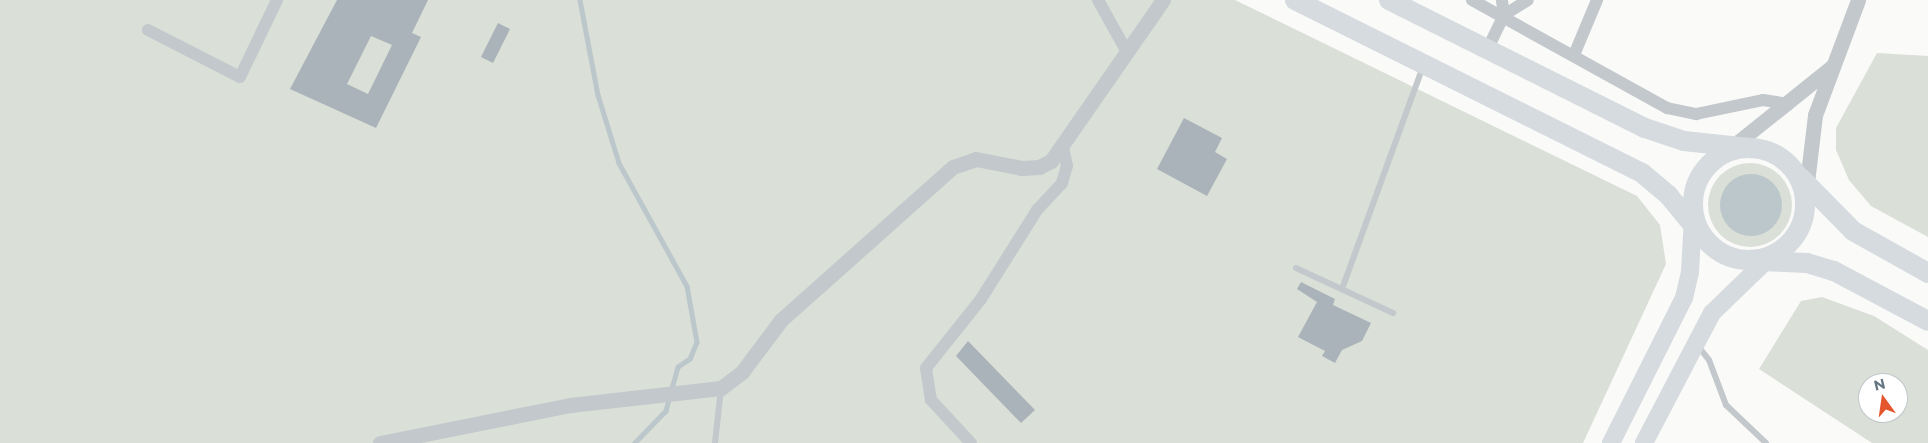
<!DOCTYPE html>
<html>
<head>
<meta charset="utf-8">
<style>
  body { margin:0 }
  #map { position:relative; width:1928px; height:443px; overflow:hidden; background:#fafaf8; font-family:Montserrat,sans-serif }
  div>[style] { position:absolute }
  .green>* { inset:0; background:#dadfd7 }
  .round { border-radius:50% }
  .water>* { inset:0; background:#bbc7cb }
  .stream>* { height:4.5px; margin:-2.25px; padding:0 2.25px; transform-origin:2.25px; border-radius:2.25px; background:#bbc7cb }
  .building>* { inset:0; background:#aab3b9 }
  .service>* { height:6px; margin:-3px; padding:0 3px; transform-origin:3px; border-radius:3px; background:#c3c8cc }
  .minor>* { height:12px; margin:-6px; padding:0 6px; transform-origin:6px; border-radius:6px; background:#c3c8cc }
  .tertiary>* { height:15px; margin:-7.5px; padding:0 7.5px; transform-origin:7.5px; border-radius:7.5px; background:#c3c8cc }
  .secondary>* { height:18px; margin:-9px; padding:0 9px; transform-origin:9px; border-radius:9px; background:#d6dbdf }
  .trunk>* { height:20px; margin:-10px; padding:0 10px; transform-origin:10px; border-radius:10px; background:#d6dbdf }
  .trunk>.ring { margin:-10px; padding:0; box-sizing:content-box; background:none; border:20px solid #d6dbdf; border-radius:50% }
  span { translate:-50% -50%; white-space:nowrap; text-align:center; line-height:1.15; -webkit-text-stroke:5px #fff; paint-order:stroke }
  .north { position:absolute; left:1858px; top:373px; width:50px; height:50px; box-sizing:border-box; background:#fff; border:1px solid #c1c8cd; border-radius:50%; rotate:346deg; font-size:14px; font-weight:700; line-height:20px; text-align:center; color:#657683 }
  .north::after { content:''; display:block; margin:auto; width:18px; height:22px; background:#e4572e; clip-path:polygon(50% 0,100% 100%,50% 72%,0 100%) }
</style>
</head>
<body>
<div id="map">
  <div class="green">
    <div style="clip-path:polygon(0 0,1235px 0,1637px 196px,1660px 225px,1666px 264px,1583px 443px,0 443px)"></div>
    <div style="clip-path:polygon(1877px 53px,1928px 56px,1928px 237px,1871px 206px,1849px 180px,1836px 150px,1836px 128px)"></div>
    <div class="round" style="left:1708px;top:163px;width:84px;height:84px"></div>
    <div style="clip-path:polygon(evenodd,1822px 297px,1874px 316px,1928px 350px,1928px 443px,1872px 443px,1759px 369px,1801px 301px,1822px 297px,1868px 383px,1898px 383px,1898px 413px,1868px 413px,1868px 383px)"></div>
  </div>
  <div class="water">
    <div class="round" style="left:1720px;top:174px;width:62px;height:62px"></div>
  </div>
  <div class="stream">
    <div style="left:580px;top:0;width:97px;rotate:79.3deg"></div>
    <div style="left:598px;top:95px;width:71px;rotate:72.8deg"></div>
    <div style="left:619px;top:163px;width:141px;rotate:61.1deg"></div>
    <div style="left:687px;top:286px;width:57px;rotate:79.9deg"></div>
    <div style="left:697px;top:342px;width:18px;rotate:112deg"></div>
    <div style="left:690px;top:359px;width:14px;rotate:146deg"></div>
    <div style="left:678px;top:367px;width:46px;rotate:105.3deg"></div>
    <div style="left:666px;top:411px;width:45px;rotate:134.1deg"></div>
  </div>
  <div class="building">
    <div style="clip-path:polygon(evenodd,337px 0,428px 0,412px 33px,421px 37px,376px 128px,290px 89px,337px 0,371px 36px,392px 45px,368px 94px,347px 84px,371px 36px)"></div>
    <div style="clip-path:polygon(498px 23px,510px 29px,493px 63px,481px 57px)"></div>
    <div style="clip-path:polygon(1184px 118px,1222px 138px,1215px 152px,1227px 159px,1207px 196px,1157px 169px)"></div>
    <div style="clip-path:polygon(1301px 282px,1335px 299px,1333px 305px,1371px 323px,1362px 341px,1342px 350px,1335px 363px,1322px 356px,1325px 351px,1298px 337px,1317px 302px,1297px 289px)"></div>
    <div style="clip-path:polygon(968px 341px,1035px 410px,1021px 423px,956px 356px)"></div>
  </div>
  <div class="service">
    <div style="left:1296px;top:268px;width:107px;rotate:24.9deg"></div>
    <div style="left:1342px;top:289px;width:237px;rotate:-70deg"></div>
    <div style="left:1698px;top:346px;width:18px;rotate:52deg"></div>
    <div style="left:1709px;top:360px;width:48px;rotate:69.3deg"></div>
    <div style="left:1726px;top:405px;width:55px;rotate:43.5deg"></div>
    <div style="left:715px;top:443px;width:54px;rotate:-83.7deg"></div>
  </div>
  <div class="minor">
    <div style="left:1098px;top:0;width:62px;rotate:60.9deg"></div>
    <div style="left:1472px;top:0;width:223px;rotate:29deg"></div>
    <div style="left:1667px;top:108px;width:30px;rotate:12deg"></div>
    <div style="left:1696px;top:114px;width:68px;rotate:-11.8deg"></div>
    <div style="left:1763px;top:100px;width:26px;rotate:9deg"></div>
    <div style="left:1504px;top:15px;width:28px;rotate:-32deg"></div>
    <div style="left:148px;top:30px;width:103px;rotate:27.1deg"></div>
    <div style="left:240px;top:77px;width:85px;rotate:-64.3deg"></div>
    <div style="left:1488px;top:48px;width:37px;rotate:-64deg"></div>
    <div style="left:1504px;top:15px;width:15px;rotate:-98deg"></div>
    <div style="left:1574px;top:55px;width:60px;rotate:-67.3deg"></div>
    <div style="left:971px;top:443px;width:59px;rotate:-132.9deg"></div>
    <div style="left:931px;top:400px;width:32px;rotate:-99deg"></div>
    <div style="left:926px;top:368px;width:88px;rotate:-51.4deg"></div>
    <div style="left:981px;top:299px;width:105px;rotate:-57.8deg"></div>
    <div style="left:1037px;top:210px;width:37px;rotate:-47deg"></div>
    <div style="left:1062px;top:183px;width:18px;rotate:-74deg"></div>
    <div style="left:1067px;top:166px;width:19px;rotate:-102deg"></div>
  </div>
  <div class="tertiary">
    <div style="left:1728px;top:150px;width:134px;rotate:-38.7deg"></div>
    <div style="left:1805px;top:199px;width:85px;rotate:-83.2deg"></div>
    <div style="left:1815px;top:115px;width:123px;rotate:-69.5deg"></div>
    <div style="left:380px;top:443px;width:194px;rotate:-11.3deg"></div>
    <div style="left:570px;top:405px;width:152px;rotate:-6.4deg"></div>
    <div style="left:721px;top:388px;width:26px;rotate:-37deg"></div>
    <div style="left:742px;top:372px;width:65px;rotate:-53.1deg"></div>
    <div style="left:781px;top:320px;width:230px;rotate:-41.7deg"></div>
    <div style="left:953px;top:167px;width:24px;rotate:-19deg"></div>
    <div style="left:976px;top:159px;width:47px;rotate:11.1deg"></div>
    <div style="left:1022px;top:168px;width:17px;rotate:-3deg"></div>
    <div style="left:1039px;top:167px;width:13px;rotate:-27deg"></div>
    <div style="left:1051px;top:161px;width:196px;rotate:-55.2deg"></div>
  </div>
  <div class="secondary">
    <div style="left:1611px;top:443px;width:162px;rotate:-63.3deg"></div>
    <div style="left:1684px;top:298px;width:27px;rotate:-77deg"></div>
    <div style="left:1690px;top:272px;width:55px;rotate:-86.9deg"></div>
    <div style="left:1644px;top:443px;width:147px;rotate:-62.4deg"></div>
    <div style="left:1712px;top:313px;width:83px;rotate:-44deg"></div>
  </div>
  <div class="trunk">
    <div style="left:1295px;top:0;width:388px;rotate:26.5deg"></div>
    <div style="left:1642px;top:173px;width:35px;rotate:40deg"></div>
    <div style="left:1669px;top:196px;width:50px;rotate:50.6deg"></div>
    <div style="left:1389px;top:0;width:286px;rotate:26.6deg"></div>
    <div style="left:1645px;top:128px;width:41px;rotate:18.4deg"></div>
    <div style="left:1684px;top:141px;width:66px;rotate:6.1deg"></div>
    <div class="ring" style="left:1693px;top:148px;width:92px;height:92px"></div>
    <div style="left:1801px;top:178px;width:74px;rotate:45.5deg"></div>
    <div style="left:1853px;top:231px;width:86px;rotate:29.2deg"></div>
    <div style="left:1761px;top:261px;width:46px;rotate:2.5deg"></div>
    <div style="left:1807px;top:263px;width:28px;rotate:17deg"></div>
    <div style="left:1834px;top:271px;width:106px;rotate:28deg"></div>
  </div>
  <div class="north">N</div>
</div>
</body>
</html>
